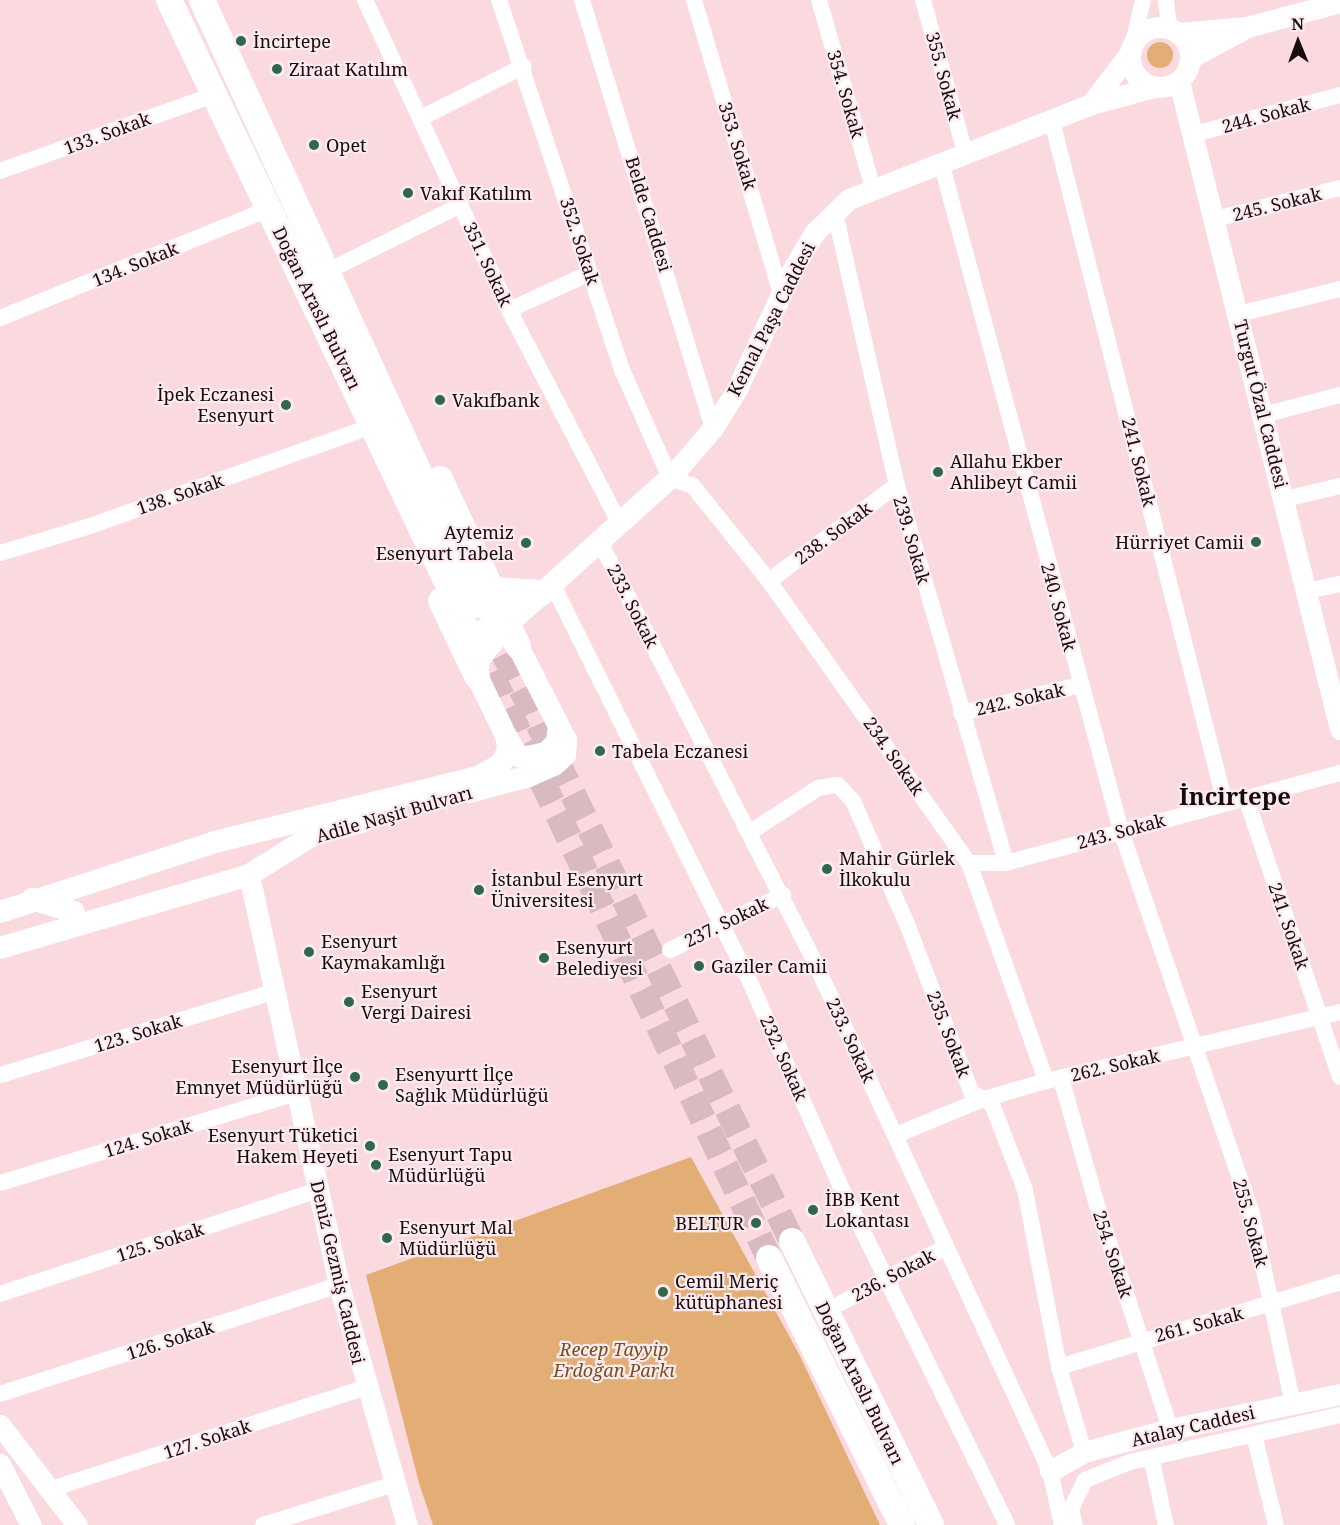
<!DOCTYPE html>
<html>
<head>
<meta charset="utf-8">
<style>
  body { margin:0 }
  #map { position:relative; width:1340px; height:1525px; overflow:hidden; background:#fad9df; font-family:"Noto Serif",serif }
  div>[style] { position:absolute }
  .green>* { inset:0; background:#e2ae75 }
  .round { border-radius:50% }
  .primary-tunnel>* { height:26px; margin-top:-13px; transform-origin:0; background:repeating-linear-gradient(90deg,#d8bac0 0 26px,transparent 0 39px) }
  .minor>* { height:16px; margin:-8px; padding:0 8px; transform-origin:8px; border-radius:8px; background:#fff }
  .tertiary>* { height:21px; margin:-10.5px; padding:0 10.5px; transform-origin:10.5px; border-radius:10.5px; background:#fff }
  .tertiary>.ring { margin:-10.5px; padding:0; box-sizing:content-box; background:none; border:21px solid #fff; border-radius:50% }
  .secondary>* { height:22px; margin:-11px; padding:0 11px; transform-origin:11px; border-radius:11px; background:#fff }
  .primary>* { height:26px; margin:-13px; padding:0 13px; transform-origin:13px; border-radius:13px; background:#fff }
  .dots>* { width:16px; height:16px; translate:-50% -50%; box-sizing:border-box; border:3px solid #fcebee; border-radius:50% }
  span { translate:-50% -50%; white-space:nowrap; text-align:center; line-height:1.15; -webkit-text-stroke:4.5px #fcebee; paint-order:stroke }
  .poi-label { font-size:18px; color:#180b0e }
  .left { translate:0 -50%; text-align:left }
  .right { translate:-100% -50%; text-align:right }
  .street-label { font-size:18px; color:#180b0e }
  .park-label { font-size:18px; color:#764e1f; font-style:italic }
  .district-label { font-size:24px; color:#180b0e; font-weight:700 }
  .north { position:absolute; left:1268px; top:12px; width:60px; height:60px; -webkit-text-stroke:4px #fcebee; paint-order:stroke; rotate:359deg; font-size:16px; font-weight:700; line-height:24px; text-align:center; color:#180b0e }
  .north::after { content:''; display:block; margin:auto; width:21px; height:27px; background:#180b0e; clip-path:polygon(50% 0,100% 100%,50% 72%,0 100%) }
</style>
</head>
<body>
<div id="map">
  <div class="green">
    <div class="round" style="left:1147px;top:42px;width:26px;height:26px"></div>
    <div style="clip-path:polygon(691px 1157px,800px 1356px,880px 1525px,433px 1525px,419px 1483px,366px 1275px)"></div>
  </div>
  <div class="primary-tunnel">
    <div style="left:487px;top:619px;width:693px;rotate:63.88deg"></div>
    <div style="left:474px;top:638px;width:687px;rotate:64.55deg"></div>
  </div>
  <div class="minor">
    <div style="left:365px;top:0;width:342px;rotate:65.1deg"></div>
    <div style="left:509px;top:310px;width:241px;rotate:62.6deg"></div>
    <div style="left:499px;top:0;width:392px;rotate:71.6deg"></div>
    <div style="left:623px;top:372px;width:116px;rotate:66.1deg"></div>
    <div style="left:670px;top:478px;width:24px;rotate:19deg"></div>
    <div style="left:693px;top:486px;width:122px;rotate:51.3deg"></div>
    <div style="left:769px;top:581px;width:346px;rotate:54.7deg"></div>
    <div style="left:969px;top:863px;width:231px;rotate:70.5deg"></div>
    <div style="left:582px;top:0;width:448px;rotate:73deg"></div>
    <div style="left:694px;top:0;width:306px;rotate:73.5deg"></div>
    <div style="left:819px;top:0;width:196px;rotate:74deg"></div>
    <div style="left:923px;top:0;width:159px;rotate:74.6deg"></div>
    <div style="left:1166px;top:0;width:29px;rotate:84deg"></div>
    <div style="left:1133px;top:43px;width:44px;rotate:-76.9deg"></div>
    <div style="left:421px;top:118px;width:115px;rotate:-26.8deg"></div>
    <div style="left:1052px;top:121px;width:704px;rotate:75.77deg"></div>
    <div style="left:1191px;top:135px;width:154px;rotate:-15deg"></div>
    <div style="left:941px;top:162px;width:693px;rotate:74.94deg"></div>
    <div style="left:1121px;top:831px;width:401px;rotate:71.1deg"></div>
    <div style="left:1251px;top:1210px;width:198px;rotate:77.8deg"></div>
    <div style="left:0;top:171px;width:227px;rotate:-19.6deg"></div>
    <div style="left:835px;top:213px;width:279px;rotate:77.2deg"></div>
    <div style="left:897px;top:485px;width:393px;rotate:73.9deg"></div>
    <div style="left:1215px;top:219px;width:129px;rotate:-13.9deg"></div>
    <div style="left:338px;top:266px;width:137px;rotate:-26.4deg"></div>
    <div style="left:509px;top:310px;width:89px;rotate:-24.6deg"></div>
    <div style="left:1238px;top:314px;width:105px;rotate:-13.8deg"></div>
    <div style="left:0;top:318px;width:290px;rotate:-22.1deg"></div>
    <div style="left:1263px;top:415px;width:80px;rotate:-14.6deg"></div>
    <div style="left:1285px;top:499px;width:57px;rotate:-13.3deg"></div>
    <div style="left:605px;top:552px;width:466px;rotate:62.9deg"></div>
    <div style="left:817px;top:967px;width:555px;rotate:65.19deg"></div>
    <div style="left:1050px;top:1471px;width:55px;rotate:77.5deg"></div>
    <div style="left:0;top:553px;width:94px;rotate:-16.7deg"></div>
    <div style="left:90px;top:526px;width:284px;rotate:-19.5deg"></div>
    <div style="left:769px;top:581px;width:160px;rotate:-36.9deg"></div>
    <div style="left:1307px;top:591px;width:34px;rotate:-12deg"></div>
    <div style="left:557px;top:593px;width:427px;rotate:63.6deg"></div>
    <div style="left:747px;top:975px;width:230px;rotate:66.1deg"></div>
    <div style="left:840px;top:1185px;width:379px;rotate:63.8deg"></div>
    <div style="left:961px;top:713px;width:122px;rotate:-13.2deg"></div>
    <div style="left:1247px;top:801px;width:291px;rotate:71.4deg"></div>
    <div style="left:749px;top:833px;width:82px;rotate:-33.1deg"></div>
    <div style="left:818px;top:788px;width:20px;rotate:-9deg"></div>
    <div style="left:838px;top:785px;width:22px;rotate:47deg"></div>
    <div style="left:853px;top:801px;width:134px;rotate:66.3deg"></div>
    <div style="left:907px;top:924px;width:180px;rotate:69.1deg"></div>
    <div style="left:971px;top:1092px;width:24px;rotate:30deg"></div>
    <div style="left:992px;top:1104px;width:92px;rotate:69deg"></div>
    <div style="left:1025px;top:1190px;width:180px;rotate:79.1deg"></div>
    <div style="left:1059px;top:1367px;width:89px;rotate:73.6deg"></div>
    <div style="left:969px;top:863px;width:37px"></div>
    <div style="left:1006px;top:863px;width:346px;rotate:-15.1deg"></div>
    <div style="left:670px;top:950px;width:126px;rotate:-26deg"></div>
    <div style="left:0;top:1075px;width:288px;rotate:-16.9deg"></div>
    <div style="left:1061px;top:1078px;width:132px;rotate:74.2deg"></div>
    <div style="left:1097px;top:1205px;width:236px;rotate:71.9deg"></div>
    <div style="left:896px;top:1135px;width:92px;rotate:-22.4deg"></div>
    <div style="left:981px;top:1100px;width:68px;rotate:-16.3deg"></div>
    <div style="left:1046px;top:1081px;width:302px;rotate:-13.2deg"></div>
    <div style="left:0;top:1183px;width:310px;rotate:-16.9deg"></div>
    <div style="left:0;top:1294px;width:336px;rotate:-18.1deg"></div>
    <div style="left:841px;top:1303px;width:117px;rotate:-28.1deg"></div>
    <div style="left:1059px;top:1367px;width:294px;rotate:-16.8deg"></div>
    <div style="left:0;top:1394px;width:356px;rotate:-17.8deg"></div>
    <div style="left:1254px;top:1435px;width:93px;rotate:76.3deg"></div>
    <div style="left:1151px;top:1457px;width:70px;rotate:77.6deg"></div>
    <div style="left:48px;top:1490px;width:334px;rotate:-17.9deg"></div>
    <div style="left:263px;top:1525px;width:138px;rotate:-17.3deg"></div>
    <div style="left:1075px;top:1525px;width:16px;rotate:-104deg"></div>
    <div style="left:1071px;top:1509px;width:32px;rotate:-64deg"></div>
    <div style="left:1085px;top:1480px;width:48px;rotate:-21.8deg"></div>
    <div style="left:1130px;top:1462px;width:215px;rotate:-12.6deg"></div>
  </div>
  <div class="tertiary">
    <div class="ring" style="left:1130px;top:27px;width:39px;height:39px"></div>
    <div style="left:1178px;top:33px;width:69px;rotate:-5deg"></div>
    <div style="left:1247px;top:27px;width:96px;rotate:-15deg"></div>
    <div style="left:1190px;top:58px;width:59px;rotate:-28.3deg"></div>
    <div style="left:1179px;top:81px;width:668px;rotate:76.05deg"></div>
    <div style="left:1091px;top:104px;width:63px;rotate:-52.8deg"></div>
    <div style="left:670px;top:478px;width:66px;rotate:-49.3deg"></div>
    <div style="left:713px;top:428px;width:46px;rotate:-58.4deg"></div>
    <div style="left:737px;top:389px;width:132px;rotate:-65deg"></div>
    <div style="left:793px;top:269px;width:42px;rotate:-59.7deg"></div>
    <div style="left:814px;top:233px;width:49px;rotate:-44.2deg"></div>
    <div style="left:849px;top:199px;width:260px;rotate:-21.4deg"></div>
    <div style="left:1091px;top:104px;width:65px;rotate:-15.1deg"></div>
    <div style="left:249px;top:875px;width:420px;rotate:77.6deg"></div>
    <div style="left:339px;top:1285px;width:249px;rotate:74.2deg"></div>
    <div style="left:0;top:1425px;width:126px;rotate:52.4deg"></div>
    <div style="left:0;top:1464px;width:68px;rotate:63.1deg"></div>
    <div style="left:1050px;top:1471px;width:39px;rotate:-29deg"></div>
    <div style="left:1084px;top:1452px;width:89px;rotate:-15deg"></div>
    <div style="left:1170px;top:1429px;width:174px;rotate:-11.6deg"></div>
  </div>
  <div class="secondary">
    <div style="left:507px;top:738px;width:21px;rotate:59deg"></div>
    <div style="left:518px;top:756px;width:10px;rotate:6deg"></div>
    <div style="left:528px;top:757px;width:18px;rotate:-13deg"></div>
    <div style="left:546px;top:753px;width:16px;rotate:-45deg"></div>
    <div style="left:557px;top:742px;width:9px;rotate:-84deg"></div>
    <div style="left:469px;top:792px;width:62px;rotate:-14.9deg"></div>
    <div style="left:529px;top:776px;width:27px;rotate:-24deg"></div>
    <div style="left:554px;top:765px;width:15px;rotate:-42deg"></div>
    <div style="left:565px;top:755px;width:15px;rotate:-86deg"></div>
    <div style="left:566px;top:740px;width:106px;rotate:-117.1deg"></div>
    <div style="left:32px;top:899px;width:44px;rotate:17.2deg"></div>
    <div style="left:0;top:912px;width:226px;rotate:-18deg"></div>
    <div style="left:215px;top:842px;width:271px;rotate:-13.9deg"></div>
    <div style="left:478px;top:777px;width:26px;rotate:-29deg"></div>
    <div style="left:501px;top:764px;width:15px;rotate:-62deg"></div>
    <div style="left:508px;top:751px;width:13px;rotate:-94deg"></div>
    <div style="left:507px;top:738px;width:69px;rotate:-115.8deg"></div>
    <div style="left:477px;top:676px;width:17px;rotate:-83deg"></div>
    <div style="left:479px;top:659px;width:47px;rotate:-50.2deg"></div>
    <div style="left:509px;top:623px;width:217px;rotate:-42deg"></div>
    <div style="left:0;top:948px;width:259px;rotate:-16.3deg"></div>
    <div style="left:249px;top:875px;width:75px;rotate:-32deg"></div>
    <div style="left:313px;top:835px;width:51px;rotate:-14.9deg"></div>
  </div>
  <div class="primary">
    <div style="left:169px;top:0;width:683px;rotate:64.49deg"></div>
    <div style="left:202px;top:0;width:666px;rotate:65.32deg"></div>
    <div style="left:440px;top:479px;width:184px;rotate:65deg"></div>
    <div style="left:495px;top:590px;width:46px;rotate:3.7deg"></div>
    <div style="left:441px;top:601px;width:83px;rotate:64.4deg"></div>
    <div style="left:451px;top:621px;width:18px;rotate:47deg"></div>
    <div style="left:463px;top:634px;width:23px;rotate:-2deg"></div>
    <div style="left:486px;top:633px;width:19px;rotate:-51deg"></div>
    <div style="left:498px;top:618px;width:23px;rotate:-97deg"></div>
    <div style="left:792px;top:1241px;width:316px;rotate:63.9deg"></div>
    <div style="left:769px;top:1258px;width:298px;rotate:63.5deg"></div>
  </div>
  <div class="dots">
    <div style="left:241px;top:41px;background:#31674d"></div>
    <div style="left:277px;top:69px;background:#31674d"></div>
    <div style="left:314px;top:145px;background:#31674d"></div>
    <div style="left:408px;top:193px;background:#31674d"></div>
    <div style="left:440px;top:400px;background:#31674d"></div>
    <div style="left:286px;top:405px;background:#31674d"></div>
    <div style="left:938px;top:472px;background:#31674d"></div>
    <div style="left:1256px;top:542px;background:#31674d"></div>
    <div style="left:526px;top:543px;background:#31674d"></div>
    <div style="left:600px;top:751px;background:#31674d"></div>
    <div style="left:827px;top:869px;background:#31674d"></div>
    <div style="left:479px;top:890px;background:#31674d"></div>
    <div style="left:309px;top:952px;background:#31674d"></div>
    <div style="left:544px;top:958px;background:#31674d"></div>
    <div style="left:699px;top:966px;background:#31674d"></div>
    <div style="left:349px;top:1002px;background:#31674d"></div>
    <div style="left:355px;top:1077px;background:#31674d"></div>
    <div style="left:383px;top:1085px;background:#31674d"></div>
    <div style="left:370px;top:1146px;background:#31674d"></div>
    <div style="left:376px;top:1165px;background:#31674d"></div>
    <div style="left:813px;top:1210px;background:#31674d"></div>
    <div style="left:756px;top:1223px;background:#31674d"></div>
    <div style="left:387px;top:1238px;background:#31674d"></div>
    <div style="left:663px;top:1292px;background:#31674d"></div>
  </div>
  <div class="poi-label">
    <span class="left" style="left:253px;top:41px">İncirtepe</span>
    <span class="left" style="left:289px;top:69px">Ziraat Katılım</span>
    <span class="left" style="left:326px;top:145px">Opet</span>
    <span class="left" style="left:420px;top:193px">Vakıf Katılım</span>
    <span class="right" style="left:274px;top:405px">İpek Eczanesi<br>Esenyurt</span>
    <span class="left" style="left:452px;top:400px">Vakıfbank</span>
    <span class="left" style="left:950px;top:472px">Allahu Ekber<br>Ahlibeyt Camii</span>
    <span class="right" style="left:514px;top:543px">Aytemiz<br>Esenyurt Tabela</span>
    <span class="right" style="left:1244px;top:542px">Hürriyet Camii</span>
    <span class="left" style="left:612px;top:751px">Tabela Eczanesi</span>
    <span class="left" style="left:839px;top:869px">Mahir Gürlek<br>İlkokulu</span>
    <span class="left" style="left:491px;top:890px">İstanbul Esenyurt<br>Üniversitesi</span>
    <span class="left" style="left:321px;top:952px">Esenyurt<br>Kaymakamlığı</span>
    <span class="left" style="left:556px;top:958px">Esenyurt<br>Belediyesi</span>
    <span class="left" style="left:711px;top:966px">Gaziler Camii</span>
    <span class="left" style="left:361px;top:1002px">Esenyurt<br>Vergi Dairesi</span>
    <span class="right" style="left:343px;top:1077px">Esenyurt İlçe<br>Emnyet Müdürlüğü</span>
    <span class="left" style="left:395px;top:1085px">Esenyurtt İlçe<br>Sağlık Müdürlüğü</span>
    <span class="right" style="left:358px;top:1146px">Esenyurt Tüketici<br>Hakem Heyeti</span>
    <span class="left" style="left:388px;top:1165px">Esenyurt Tapu<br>Müdürlüğü</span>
    <span class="left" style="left:825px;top:1210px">İBB Kent<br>Lokantası</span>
    <span class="right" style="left:744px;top:1223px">BELTUR</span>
    <span class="left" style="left:399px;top:1238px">Esenyurt Mal<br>Müdürlüğü</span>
    <span class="left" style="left:675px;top:1292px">Cemil Meriç<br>kütüphanesi</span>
  </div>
  <div class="street-label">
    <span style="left:944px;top:76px;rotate:75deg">355. Sokak</span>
    <span style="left:846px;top:94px;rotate:74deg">354. Sokak</span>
    <span style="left:1266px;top:115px;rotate:-15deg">244. Sokak</span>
    <span style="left:107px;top:133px;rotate:-20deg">133. Sokak</span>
    <span style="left:738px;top:146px;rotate:73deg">353. Sokak</span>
    <span style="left:1277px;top:204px;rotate:-14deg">245. Sokak</span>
    <span style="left:649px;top:214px;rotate:73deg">Belde Caddesi</span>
    <span style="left:580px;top:241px;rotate:72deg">352. Sokak</span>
    <span style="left:135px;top:264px;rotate:-22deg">134. Sokak</span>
    <span style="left:488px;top:264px;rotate:65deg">351. Sokak</span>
    <span style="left:317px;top:308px;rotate:64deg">Doğan Araslı Bulvarı</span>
    <span style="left:771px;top:319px;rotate:-63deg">Kemal Paşa Caddesi</span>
    <span style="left:1261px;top:404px;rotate:76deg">Turgut Özal Caddesi</span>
    <span style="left:1139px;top:462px;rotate:76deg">241. Sokak</span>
    <span style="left:180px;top:494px;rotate:-19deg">138. Sokak</span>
    <span style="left:833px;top:533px;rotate:-37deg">238. Sokak</span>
    <span style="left:912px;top:540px;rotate:74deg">239. Sokak</span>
    <span style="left:633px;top:606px;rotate:63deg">233. Sokak</span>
    <span style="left:1059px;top:607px;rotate:75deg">240. Sokak</span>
    <span style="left:1020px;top:699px;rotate:-13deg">242. Sokak</span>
    <span style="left:894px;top:756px;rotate:55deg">234. Sokak</span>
    <span style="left:394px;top:814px;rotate:-16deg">Adile Naşit Bulvarı</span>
    <span style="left:1121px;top:831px;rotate:-15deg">243. Sokak</span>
    <span style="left:726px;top:922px;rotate:-26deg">237. Sokak</span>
    <span style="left:1289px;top:926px;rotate:71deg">241. Sokak</span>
    <span style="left:138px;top:1033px;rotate:-17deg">123. Sokak</span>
    <span style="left:949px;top:1034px;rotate:69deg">235. Sokak</span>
    <span style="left:851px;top:1040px;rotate:65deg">233. Sokak</span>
    <span style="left:784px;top:1058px;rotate:66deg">232. Sokak</span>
    <span style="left:1115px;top:1065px;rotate:-13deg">262. Sokak</span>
    <span style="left:148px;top:1138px;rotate:-17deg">124. Sokak</span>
    <span style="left:1251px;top:1223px;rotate:75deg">255. Sokak</span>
    <span style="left:160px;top:1242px;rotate:-18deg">125. Sokak</span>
    <span style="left:1113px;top:1254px;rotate:72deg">254. Sokak</span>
    <span style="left:338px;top:1272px;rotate:77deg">Deniz Gezmiş Caddesi</span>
    <span style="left:893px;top:1275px;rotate:-28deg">236. Sokak</span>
    <span style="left:1199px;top:1324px;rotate:-15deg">261. Sokak</span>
    <span style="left:170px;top:1340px;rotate:-18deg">126. Sokak</span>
    <span style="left:860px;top:1383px;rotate:64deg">Doğan Araslı Bulvarı</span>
    <span style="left:1193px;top:1426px;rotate:-13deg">Atalay Caddesi</span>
    <span style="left:207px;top:1439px;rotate:-18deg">127. Sokak</span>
  </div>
  <div class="park-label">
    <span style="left:614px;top:1360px">Recep Tayyip<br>Erdoğan Parkı</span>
  </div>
  <div class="district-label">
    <span style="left:1235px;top:796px">İncirtepe</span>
  </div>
  <div class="north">N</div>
</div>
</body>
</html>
